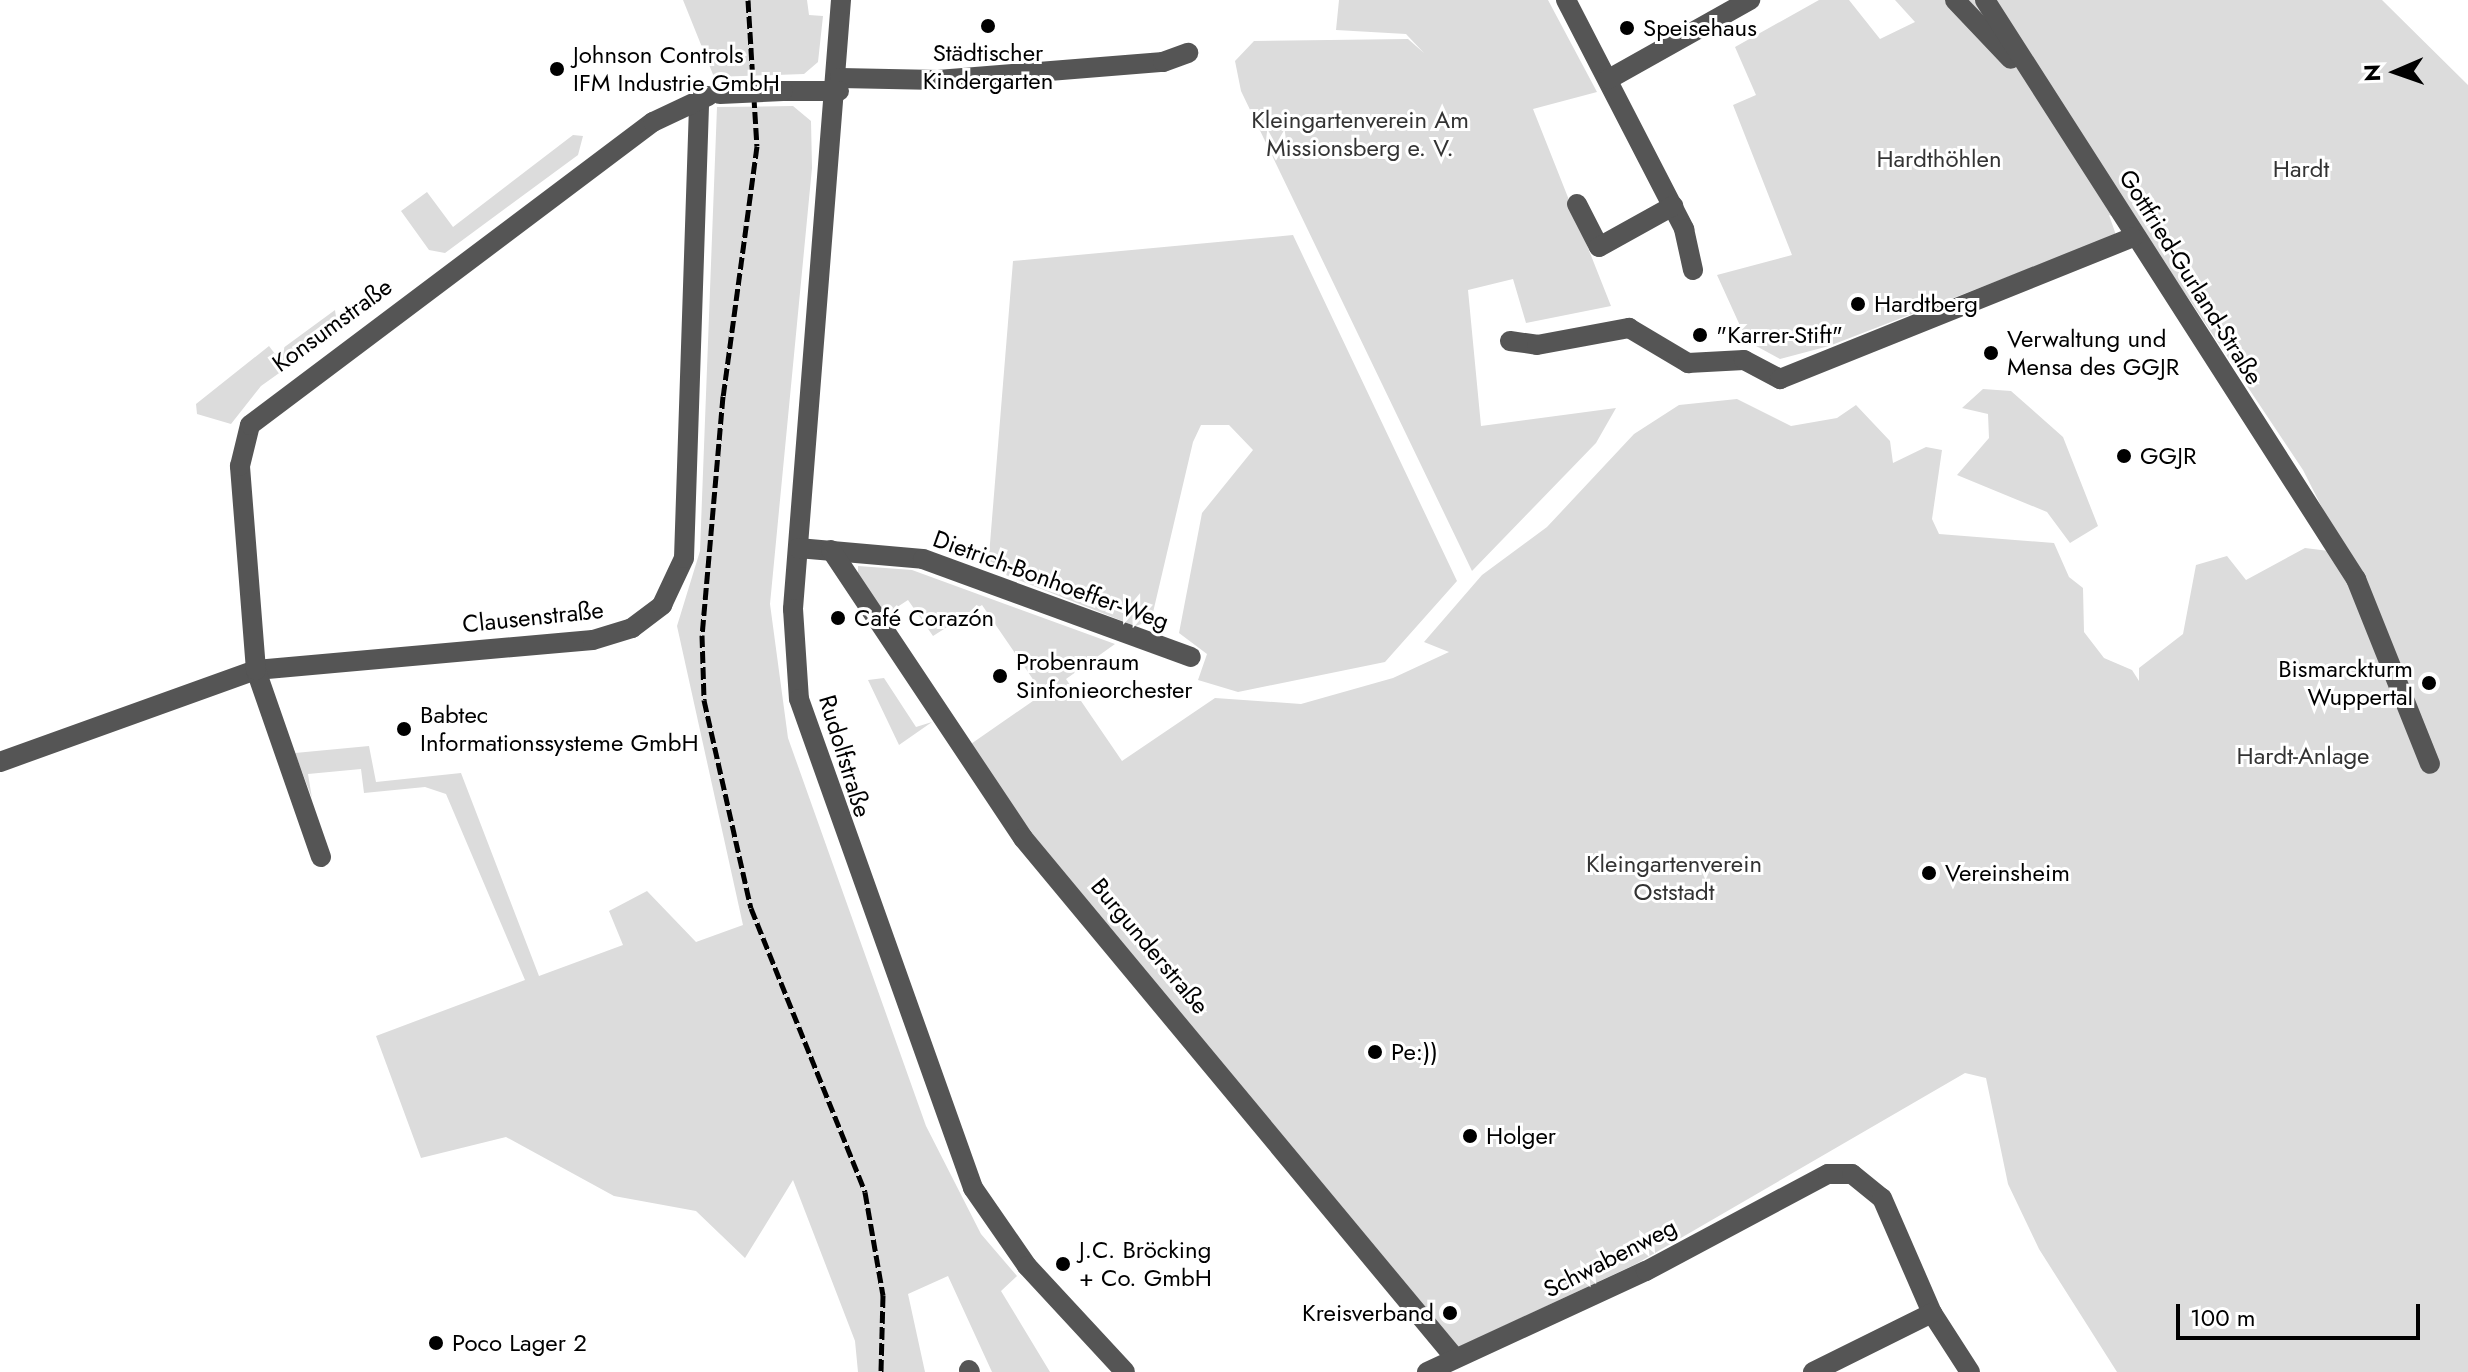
<!DOCTYPE html>
<html>
<head>
<meta charset="utf-8">
<style>
  body { margin:0 }
  #map { position:relative; width:2468px; height:1372px; overflow:hidden; background:#fff; font-family:Jost,sans-serif }
  div>[style] { position:absolute }
  .green>* { inset:0; background:#dcdcdc }
  .minor>* { height:20px; margin:-10px; padding:0 10px; transform-origin:10px; border-radius:10px; background:#555 }
  .rail>* { height:5px; margin-top:-2.5px; transform-origin:0; background:repeating-linear-gradient(90deg,#000 0 12px,transparent 0 16px) }
  .minor-bridge>* { height:20px; margin:-10px; padding:0 10px; transform-origin:10px; border-radius:10px; background:#555 }
  .dots>* { width:22px; height:22px; translate:-50% -50%; box-sizing:border-box; border:4px solid #fff; border-radius:50% }
  span { translate:-50% -50%; white-space:nowrap; text-align:center; line-height:1.15; -webkit-text-stroke:6px #fff; paint-order:stroke }
  .poi-label { font-size:24px; color:#000 }
  .left { translate:0 -50%; text-align:left }
  .right { translate:-100% -50%; text-align:right }
  .park-label { font-size:24px; color:#333 }
  .street-label { font-size:24px; color:#000 }
  .north { position:absolute; left:2356px; top:32px; width:80px; height:80px; -webkit-text-stroke:6px #fff; paint-order:stroke; rotate:268deg; font-size:22px; font-weight:700; line-height:32px; text-align:center; color:#000 }
  .north::after { content:''; display:block; margin:auto; width:28px; height:36px; background:#000; clip-path:polygon(50% 0,100% 100%,50% 72%,0 100%) }
  .scale { position:absolute; left:2176px; top:1304px; width:244px; height:36px; box-sizing:border-box; border:4px solid #000; border-top:0; padding-left:10px; font-size:24px; line-height:28px; white-space:nowrap; color:#000; -webkit-text-stroke:6px #fff; paint-order:stroke }
</style>
</head>
<body>
<div id="map">
  <div class="green">
    <div style="clip-path:polygon(683px 0,807px 0,809px 15px,823px 16px,818px 62px,804px 74px,714px 77px)"></div>
    <div style="clip-path:polygon(1339px 0,1548px 0,1597px 92px,1533px 109px,1611px 306px,1526px 323px,1513px 279px,1468px 290px,1481px 426px,1616px 408px,1596px 443px,1472px 571px,1241px 91px,1235px 61px,1254px 41px,1408px 39px,1424px 53px,1406px 34px,1336px 30px)"></div>
    <div style="clip-path:polygon(1819px 0,1849px 0,1880px 39px,1915px 22px,1895px 0,2382px 0,2468px 85px,2468px 1372px,2117px 1372px,2039px 1249px,2008px 1184px,1986px 1078px,1965px 1073px,1636px 1264px,1457px 1348px,1026px 828px,968px 746px,1043px 694px,982px 605px,933px 636px,908px 600px,885px 615px,858px 577px,858px 566px,912px 570px,1115px 644px,1066px 679px,1122px 761px,1215px 698px,1301px 704px,1393px 678px,1449px 652px,1424px 642px,1482px 575px,1547px 527px,1634px 434px,1679px 405px,1737px 399px,1791px 426px,1837px 418px,1856px 405px,1890px 441px,1893px 463px,1926px 447px,1942px 450px,1932px 519px,1939px 534px,2054px 543px,2069px 577px,2083px 588px,2084px 632px,2104px 658px,2132px 670px,2139px 681px,2139px 668px,2183px 634px,2196px 565px,2227px 556px,2246px 580px,2305px 548px,2345px 553px,2303px 470px,2191px 302px,2134px 225px,2109px 215px,2116px 235px,1829px 346px,1780px 359px,1747px 341px,1717px 275px,1792px 255px,1733px 105px,1756px 95px,1735px 47px)"></div>
    <div style="clip-path:polygon(793px 106px,811px 121px,812px 168px,770px 604px,788px 738px,926px 1126px,981px 1234px,1017px 1276px,1001px 1291px,1050px 1372px,992px 1372px,948px 1276px,908px 1294px,925px 1372px,858px 1372px,855px 1341px,793px 1180px,745px 1258px,696px 1211px,614px 1196px,506px 1137px,421px 1158px,376px 1036px,525px 980px,446px 794px,425px 787px,364px 793px,361px 769px,308px 774px,312px 798px,295px 753px,369px 746px,376px 782px,461px 773px,539px 976px,623px 945px,609px 911px,647px 891px,696px 942px,743px 925px,677px 626px,700px 551px,717px 107px)"></div>
    <div style="clip-path:polygon(573px 135px,583px 136px,578px 155px,445px 253px,429px 250px,401px 211px,427px 192px,453px 227px)"></div>
    <div style="clip-path:polygon(1293px 235px,1457px 581px,1385px 662px,1238px 692px,1198px 680px,1207px 654px,1179px 633px,1202px 513px,1253px 450px,1229px 425px,1201px 425px,1193px 442px,1151px 621px,1135px 626px,988px 568px,1013px 261px)"></div>
    <div style="clip-path:polygon(335px 310px,338px 331px,261px 386px,231px 424px,197px 414px,196px 404px,269px 346px,275px 354px)"></div>
    <div style="clip-path:polygon(1983px 389px,2011px 391px,2063px 437px,2098px 526px,2070px 543px,2047px 512px,1957px 475px,1989px 438px,1988px 414px,1962px 408px)"></div>
    <div style="clip-path:polygon(884px 678px,916px 727px,932px 722px,899px 745px,868px 680px)"></div>
  </div>
  <div class="minor">
    <div style="left:841px;top:0;width:611px;rotate:94.51deg"></div>
    <div style="left:793px;top:609px;width:90px;rotate:86.2deg"></div>
    <div style="left:799px;top:699px;width:519px;rotate:70.41deg"></div>
    <div style="left:973px;top:1188px;width:95px;rotate:55.3deg"></div>
    <div style="left:1027px;top:1266px;width:144px;rotate:47.2deg"></div>
    <div style="left:1566px;top:0;width:258px;rotate:62.7deg"></div>
    <div style="left:1684px;top:229px;width:42px;rotate:77.6deg"></div>
    <div style="left:1955px;top:0;width:81px;rotate:46.5deg"></div>
    <div style="left:1985px;top:0;width:688px;rotate:57.35deg"></div>
    <div style="left:2356px;top:579px;width:199px;rotate:68.2deg"></div>
    <div style="left:840px;top:78px;width:98px;rotate:1.2deg"></div>
    <div style="left:938px;top:80px;width:226px;rotate:-4.6deg"></div>
    <div style="left:1163px;top:62px;width:27px;rotate:-20deg"></div>
    <div style="left:1609px;top:79px;width:162px;rotate:-29.3deg"></div>
    <div style="left:783px;top:91px;width:56px"></div>
    <div style="left:1577px;top:204px;width:48px;rotate:62.9deg"></div>
    <div style="left:1599px;top:247px;width:85px;rotate:-29deg"></div>
    <div style="left:1510px;top:341px;width:27px;rotate:8deg"></div>
    <div style="left:1537px;top:345px;width:94px;rotate:-10.5deg"></div>
    <div style="left:1629px;top:328px;width:69px;rotate:30.7deg"></div>
    <div style="left:1688px;top:363px;width:56px;rotate:-3.1deg"></div>
    <div style="left:1744px;top:360px;width:41px;rotate:27.8deg"></div>
    <div style="left:1780px;top:379px;width:380px;rotate:-21.9deg"></div>
    <div style="left:798px;top:548px;width:125px;rotate:5deg"></div>
    <div style="left:923px;top:559px;width:285px;rotate:20.1deg"></div>
    <div style="left:831px;top:550px;width:346px;rotate:56.3deg"></div>
    <div style="left:1023px;top:838px;width:676px;rotate:50.28deg"></div>
    <div style="left:0;top:762px;width:272px;rotate:-19.8deg"></div>
    <div style="left:256px;top:670px;width:338px;rotate:-5.1deg"></div>
    <div style="left:593px;top:640px;width:41px;rotate:-17.1deg"></div>
    <div style="left:632px;top:628px;width:38px;rotate:-37deg"></div>
    <div style="left:662px;top:605px;width:52px;rotate:-64.9deg"></div>
    <div style="left:684px;top:558px;width:461px;rotate:-88.1deg"></div>
    <div style="left:321px;top:857px;width:198px;rotate:-109.2deg"></div>
    <div style="left:256px;top:670px;width:205px;rotate:-94.5deg"></div>
    <div style="left:240px;top:466px;width:42px;rotate:-76.3deg"></div>
    <div style="left:250px;top:425px;width:504px;rotate:-36.94deg"></div>
    <div style="left:653px;top:122px;width:61px;rotate:-25.3deg"></div>
    <div style="left:969px;top:1370px;width:2px;rotate:63deg"></div>
    <div style="left:1427px;top:1372px;width:241px;rotate:-24.8deg"></div>
    <div style="left:1646px;top:1271px;width:206px;rotate:-28.1deg"></div>
    <div style="left:1828px;top:1174px;width:24px"></div>
    <div style="left:1852px;top:1174px;width:38px;rotate:39deg"></div>
    <div style="left:1882px;top:1198px;width:125px;rotate:66.5deg"></div>
    <div style="left:1932px;top:1313px;width:70px;rotate:57.2deg"></div>
    <div style="left:1813px;top:1372px;width:133px;rotate:-26.4deg"></div>
  </div>
  <div class="rail">
    <div style="left:748px;top:0;width:146px;rotate:86.5deg"></div>
    <div style="left:757px;top:146px;width:252px;rotate:97.7deg"></div>
    <div style="left:723px;top:396px;width:240px;rotate:95deg"></div>
    <div style="left:702px;top:635px;width:65px;rotate:88.2deg"></div>
    <div style="left:704px;top:700px;width:213px;rotate:77.3deg"></div>
    <div style="left:751px;top:908px;width:306px;rotate:68.1deg"></div>
    <div style="left:865px;top:1192px;width:105px;rotate:80.1deg"></div>
    <div style="left:883px;top:1295px;width:77px;rotate:91.5deg"></div>
  </div>
  <div class="minor-bridge">
    <div style="left:720px;top:94px;width:63px;rotate:-2.7deg"></div>
  </div>
  <div class="dots">
    <div style="left:988px;top:26px;background:#000"></div>
    <div style="left:1627px;top:28px;background:#000"></div>
    <div style="left:557px;top:69px;background:#000"></div>
    <div style="left:1858px;top:304px;background:#000"></div>
    <div style="left:1700px;top:335px;background:#000"></div>
    <div style="left:1991px;top:353px;background:#000"></div>
    <div style="left:2124px;top:456px;background:#000"></div>
    <div style="left:838px;top:618px;background:#000"></div>
    <div style="left:1000px;top:676px;background:#000"></div>
    <div style="left:2429px;top:683px;background:#000"></div>
    <div style="left:404px;top:729px;background:#000"></div>
    <div style="left:1929px;top:873px;background:#000"></div>
    <div style="left:1375px;top:1052px;background:#000"></div>
    <div style="left:1470px;top:1136px;background:#000"></div>
    <div style="left:1063px;top:1264px;background:#000"></div>
    <div style="left:1450px;top:1313px;background:#000"></div>
    <div style="left:436px;top:1343px;background:#000"></div>
  </div>
  <div class="poi-label">
    <span class="left" style="left:1643px;top:28px">Speisehaus</span>
    <span style="left:988px;top:67px">Städtischer<br>Kindergarten</span>
    <span class="left" style="left:573px;top:69px">Johnson Controls<br>IFM Industrie GmbH</span>
    <span class="left" style="left:1874px;top:304px">Hardtberg</span>
    <span class="left" style="left:1716px;top:335px">"Karrer-Stift"</span>
    <span class="left" style="left:2007px;top:353px">Verwaltung und<br>Mensa des GGJR</span>
    <span class="left" style="left:2140px;top:456px">GGJR</span>
    <span class="left" style="left:854px;top:618px">Café Corazón</span>
    <span class="left" style="left:1016px;top:676px">Probenraum<br>Sinfonieorchester</span>
    <span class="right" style="left:2413px;top:683px">Bismarckturm<br>Wuppertal</span>
    <span class="left" style="left:420px;top:729px">Babtec<br>Informationssysteme GmbH</span>
    <span class="left" style="left:1945px;top:873px">Vereinsheim</span>
    <span class="left" style="left:1391px;top:1052px">Pe:))</span>
    <span class="left" style="left:1486px;top:1136px">Holger</span>
    <span class="left" style="left:1079px;top:1264px">J.C. Bröcking<br>+ Co. GmbH</span>
    <span class="right" style="left:1434px;top:1313px">Kreisverband</span>
    <span class="left" style="left:452px;top:1343px">Poco Lager 2</span>
  </div>
  <div class="park-label">
    <span style="left:1360px;top:134px">Kleingartenverein Am<br>Missionsberg e. V.</span>
    <span style="left:1939px;top:159px">Hardthöhlen</span>
    <span style="left:2301px;top:169px">Hardt</span>
    <span style="left:2303px;top:756px">Hardt-Anlage</span>
    <span style="left:1674px;top:878px">Kleingartenverein<br>Oststadt</span>
  </div>
  <div class="street-label">
    <span style="left:2191px;top:277px;rotate:58deg">Gottfried-Gurland-Straße</span>
    <span style="left:332px;top:325px;rotate:-36deg">Konsumstraße</span>
    <span style="left:1051px;top:580px;rotate:20deg">Dietrich-Bonhoeffer-Weg</span>
    <span style="left:533px;top:617px;rotate:-6deg">Clausenstraße</span>
    <span style="left:845px;top:756px;rotate:73deg">Rudolfstraße</span>
    <span style="left:1150px;top:946px;rotate:50deg">Burgunderstraße</span>
    <span style="left:1610px;top:1258px;rotate:-27deg">Schwabenweg</span>
  </div>
  <div class="north">N</div>
  <div class="scale">100 m</div>
</div>
</body>
</html>
